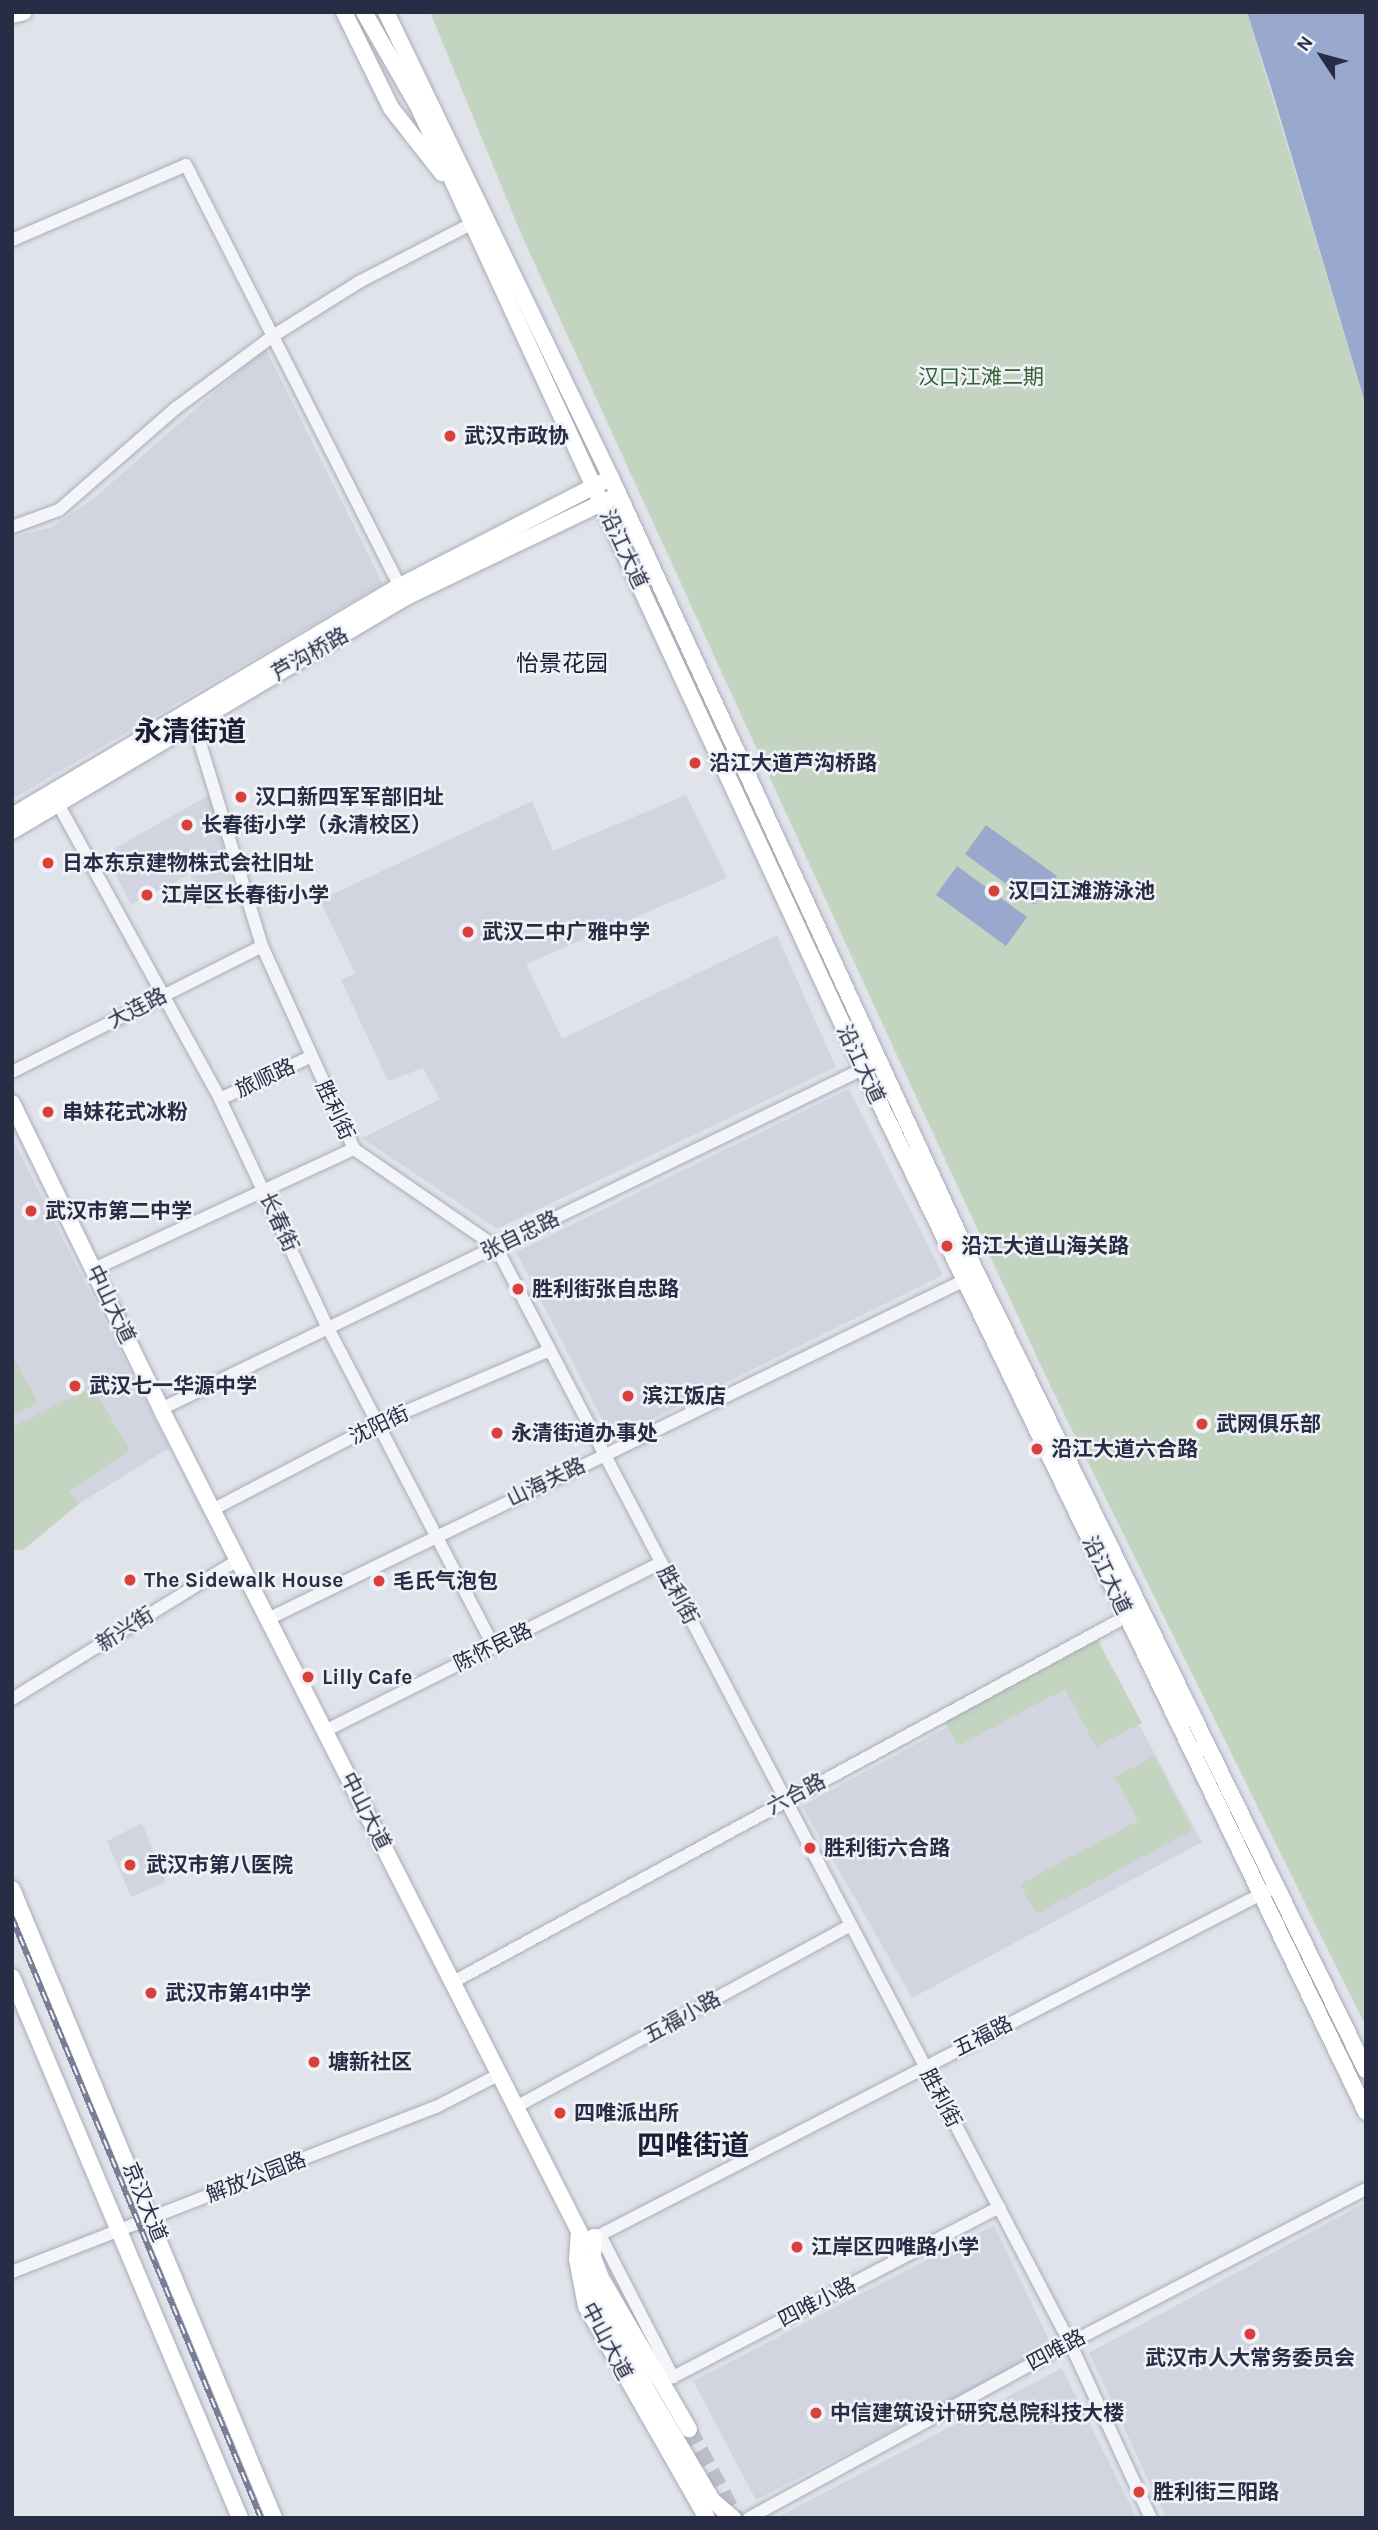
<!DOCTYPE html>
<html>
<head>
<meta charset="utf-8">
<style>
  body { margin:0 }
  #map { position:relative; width:1378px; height:2530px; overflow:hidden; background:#e1e3eb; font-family:Karla,"Noto Sans SC",sans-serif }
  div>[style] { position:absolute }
  .built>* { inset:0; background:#d2d5e0 }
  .green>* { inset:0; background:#c3d5c1 }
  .water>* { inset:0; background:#99a9ce }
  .major-tunnel>* { height:16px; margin-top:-8px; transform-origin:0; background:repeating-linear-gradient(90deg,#bcbfca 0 16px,transparent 0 24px) }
  .roads { filter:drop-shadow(0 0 2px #a9acb9) drop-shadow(0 0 2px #a9acb9) }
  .minor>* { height:12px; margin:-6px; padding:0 6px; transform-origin:6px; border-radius:6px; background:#f4f5f9 }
  .major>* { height:16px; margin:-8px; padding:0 8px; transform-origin:8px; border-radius:8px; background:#fff }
  .rail>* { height:6px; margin-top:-3px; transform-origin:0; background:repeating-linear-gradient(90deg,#f1f2f8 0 10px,#797e96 0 20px); box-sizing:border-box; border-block:2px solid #797e96 }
  .dots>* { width:19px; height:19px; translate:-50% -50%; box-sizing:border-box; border:4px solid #f1f2f8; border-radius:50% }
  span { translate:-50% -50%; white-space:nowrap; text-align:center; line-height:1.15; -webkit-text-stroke:5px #f1f2f8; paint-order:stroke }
  .park-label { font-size:21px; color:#346133 }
  .poi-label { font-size:21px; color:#272d44; font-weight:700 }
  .left { translate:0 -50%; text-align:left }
  .street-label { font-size:21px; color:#272d44 }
  .neighbourhood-label { font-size:23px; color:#1a1e35 }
  .district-label { font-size:28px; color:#1a1e35; font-weight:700 }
  .frame { position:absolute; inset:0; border:14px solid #272d44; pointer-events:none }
  .north { position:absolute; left:1287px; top:21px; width:70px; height:70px; -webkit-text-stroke:5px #f1f2f8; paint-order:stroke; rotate:306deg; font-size:19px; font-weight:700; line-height:28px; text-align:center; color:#272d44 }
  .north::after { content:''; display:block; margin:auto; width:24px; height:32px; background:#272d44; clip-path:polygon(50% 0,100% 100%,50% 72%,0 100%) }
</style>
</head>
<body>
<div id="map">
  <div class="built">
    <div style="clip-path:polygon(265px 348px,383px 584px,12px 799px,12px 537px,52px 527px,94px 498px)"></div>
    <div style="clip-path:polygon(209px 795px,237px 896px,208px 910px,190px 874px,131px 905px,105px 854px)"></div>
    <div style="clip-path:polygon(686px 795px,727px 878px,526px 964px,562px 1039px,777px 935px,836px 1067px,497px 1229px,362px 1138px,440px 1099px,423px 1068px,388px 1081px,341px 980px,355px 973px,320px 900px,532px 801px,553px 851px)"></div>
    <div style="clip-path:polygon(849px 1089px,943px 1275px,612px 1439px,516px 1252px)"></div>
    <div style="clip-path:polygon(12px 1138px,169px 1448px,80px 1503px,23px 1550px,12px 1550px)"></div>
    <div style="clip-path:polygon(1097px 1646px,1202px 1842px,912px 1998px,802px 1806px)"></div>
    <div style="clip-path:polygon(142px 1823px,166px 1882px,131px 1897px,107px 1841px)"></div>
    <div style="clip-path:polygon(1366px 2202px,1366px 2518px,1166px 2518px,1089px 2353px)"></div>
    <div style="clip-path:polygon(994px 2225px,1053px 2348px,756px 2500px,693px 2381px)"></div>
    <div style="clip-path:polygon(1062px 2368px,1137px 2518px,776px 2518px)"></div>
  </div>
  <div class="green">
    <div style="clip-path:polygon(430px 12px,1247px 12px,1366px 406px,1366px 2027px,1049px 1383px,900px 1062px,522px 236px)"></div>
    <div style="clip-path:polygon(12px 1354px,38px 1403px,12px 1415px)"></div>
    <div style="clip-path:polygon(92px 1386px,130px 1451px,69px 1491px,80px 1503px,23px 1550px,12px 1550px,12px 1427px)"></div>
    <div style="clip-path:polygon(1097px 1639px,1142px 1723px,1096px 1747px,1065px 1689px,958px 1746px,944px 1720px)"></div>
    <div style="clip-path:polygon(1154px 1756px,1193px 1830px,1036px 1914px,1020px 1884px,1138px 1821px,1115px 1777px)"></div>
  </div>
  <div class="water">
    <div style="clip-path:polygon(1247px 12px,1366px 12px,1366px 406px,1273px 94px)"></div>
    <div style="clip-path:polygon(986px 825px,1057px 876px,1035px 905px,965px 854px)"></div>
    <div style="clip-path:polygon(957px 866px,1027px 917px,1006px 946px,936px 895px)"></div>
  </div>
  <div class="major-tunnel">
    <div style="left:689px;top:2429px;width:101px;rotate:62.2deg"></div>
  </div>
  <div class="roads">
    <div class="minor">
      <div style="left:12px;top:240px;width:189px;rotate:-23.3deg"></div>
      <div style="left:186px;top:165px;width:479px;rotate:63.1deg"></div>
      <div style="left:12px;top:527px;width:50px;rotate:-19.9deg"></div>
      <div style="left:59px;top:510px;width:155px;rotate:-41.1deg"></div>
      <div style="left:176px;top:408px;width:121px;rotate:-36.6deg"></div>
      <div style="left:273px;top:336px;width:102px;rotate:-32.1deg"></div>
      <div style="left:359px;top:282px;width:128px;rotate:-27.4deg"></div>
      <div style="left:192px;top:717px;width:239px;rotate:73deg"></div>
      <div style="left:262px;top:946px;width:223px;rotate:65.6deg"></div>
      <div style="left:354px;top:1149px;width:173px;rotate:34.6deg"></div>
      <div style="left:496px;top:1247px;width:1237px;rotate:62.36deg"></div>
      <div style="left:1070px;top:2343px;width:193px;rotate:65.2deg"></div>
      <div style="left:57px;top:802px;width:339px;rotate:61.2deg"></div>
      <div style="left:220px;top:1099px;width:253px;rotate:64.8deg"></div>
      <div style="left:328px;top:1328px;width:360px;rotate:62.5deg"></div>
      <div style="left:12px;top:1072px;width:280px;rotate:-26.7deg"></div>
      <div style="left:220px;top:1099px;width:99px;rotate:-25deg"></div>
      <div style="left:94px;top:1269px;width:286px;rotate:-24.8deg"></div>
      <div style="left:161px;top:1409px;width:787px;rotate:-25.85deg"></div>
      <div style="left:212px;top:1510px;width:188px;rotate:-27.5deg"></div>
      <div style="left:379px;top:1423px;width:186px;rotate:-23.1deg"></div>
      <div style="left:268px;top:1619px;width:784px;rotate:-25.94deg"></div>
      <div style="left:12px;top:1699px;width:265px;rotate:-31.6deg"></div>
      <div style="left:325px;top:1731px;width:376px;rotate:-26.6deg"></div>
      <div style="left:453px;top:1982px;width:774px;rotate:-28.49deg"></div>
      <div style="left:514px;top:2108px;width:383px;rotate:-28.5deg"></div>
      <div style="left:600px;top:2235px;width:160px;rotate:62.8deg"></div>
      <div style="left:673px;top:2377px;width:368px;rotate:-27.5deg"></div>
      <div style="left:587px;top:2237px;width:13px;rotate:-9deg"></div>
      <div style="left:600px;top:2235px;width:753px;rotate:-27.28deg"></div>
      <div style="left:12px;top:2272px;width:455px;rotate:-21.3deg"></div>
      <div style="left:436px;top:2107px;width:68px;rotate:-27.3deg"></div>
      <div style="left:749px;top:2518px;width:366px;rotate:-28.6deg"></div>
      <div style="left:1070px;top:2343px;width:334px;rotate:-27.5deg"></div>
    </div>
    <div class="major">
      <div style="left:344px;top:12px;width:107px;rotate:63.9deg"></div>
      <div style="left:391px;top:108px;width:83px;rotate:51.9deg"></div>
      <div style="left:364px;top:12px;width:106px;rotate:60.1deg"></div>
      <div style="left:417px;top:104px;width:1063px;rotate:65.19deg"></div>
      <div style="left:863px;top:1069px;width:1158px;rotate:64.25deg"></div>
      <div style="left:386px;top:12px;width:517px;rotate:64.23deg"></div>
      <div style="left:611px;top:478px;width:876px;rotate:65.31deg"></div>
      <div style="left:977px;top:1274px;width:886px;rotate:63.96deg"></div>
      <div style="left:12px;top:15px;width:12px;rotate:-14deg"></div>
      <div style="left:12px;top:816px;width:451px;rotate:-30.7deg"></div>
      <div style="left:400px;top:586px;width:227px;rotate:-27.2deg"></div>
      <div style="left:12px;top:831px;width:458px;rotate:-30.7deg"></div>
      <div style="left:406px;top:597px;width:229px;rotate:-25.7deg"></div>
      <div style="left:12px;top:1103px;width:340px;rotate:64deg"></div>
      <div style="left:161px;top:1409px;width:922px;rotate:63.05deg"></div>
      <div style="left:579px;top:2231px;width:28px;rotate:94deg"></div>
      <div style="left:577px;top:2259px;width:48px;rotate:79.2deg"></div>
      <div style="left:586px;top:2306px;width:244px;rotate:60.3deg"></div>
      <div style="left:12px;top:1889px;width:681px;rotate:67.39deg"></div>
      <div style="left:12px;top:1977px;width:587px;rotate:67.15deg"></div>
      <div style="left:594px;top:2237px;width:20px;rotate:93deg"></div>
      <div style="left:593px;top:2257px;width:22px;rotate:69deg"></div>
      <div style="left:601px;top:2278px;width:175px;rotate:59.8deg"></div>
      <div style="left:586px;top:2265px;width:28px;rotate:72deg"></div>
      <div style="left:595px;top:2292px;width:117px;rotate:61.9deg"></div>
      <div style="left:650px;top:2395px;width:122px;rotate:59.4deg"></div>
      <div style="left:712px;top:2500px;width:28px;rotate:41deg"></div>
    </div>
  </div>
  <div class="rail">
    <div style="left:12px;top:1918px;width:650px;rotate:67.46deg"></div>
  </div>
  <div class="dots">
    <div style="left:450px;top:436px;background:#da403b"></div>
    <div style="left:695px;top:763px;background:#da403b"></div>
    <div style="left:241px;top:797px;background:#da403b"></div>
    <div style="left:187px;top:825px;background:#da403b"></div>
    <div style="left:48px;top:863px;background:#da403b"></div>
    <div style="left:994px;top:891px;background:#da403b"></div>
    <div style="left:147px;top:895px;background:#da403b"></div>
    <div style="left:468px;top:932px;background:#da403b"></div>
    <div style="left:48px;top:1112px;background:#da403b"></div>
    <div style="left:31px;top:1211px;background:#da403b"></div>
    <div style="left:947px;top:1246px;background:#da403b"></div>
    <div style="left:518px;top:1289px;background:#da403b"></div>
    <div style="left:75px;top:1386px;background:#da403b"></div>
    <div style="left:628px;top:1396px;background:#da403b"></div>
    <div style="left:1202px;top:1424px;background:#da403b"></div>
    <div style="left:497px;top:1433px;background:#da403b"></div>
    <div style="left:1037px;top:1449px;background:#da403b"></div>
    <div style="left:130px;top:1580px;background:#da403b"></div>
    <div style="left:379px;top:1581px;background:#da403b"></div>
    <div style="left:308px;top:1677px;background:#da403b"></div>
    <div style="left:810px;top:1848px;background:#da403b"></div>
    <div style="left:130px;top:1865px;background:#da403b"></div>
    <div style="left:151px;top:1993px;background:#da403b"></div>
    <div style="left:314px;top:2062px;background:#da403b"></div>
    <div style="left:560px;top:2113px;background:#da403b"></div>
    <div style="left:797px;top:2247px;background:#da403b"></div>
    <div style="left:1250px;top:2334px;background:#da403b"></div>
    <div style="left:816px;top:2413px;background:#da403b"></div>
    <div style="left:1139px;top:2492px;background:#da403b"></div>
  </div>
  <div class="park-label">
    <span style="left:981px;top:377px">汉口江滩二期</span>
  </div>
  <div class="poi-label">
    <span class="left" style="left:464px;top:436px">武汉市政协</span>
    <span class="left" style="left:709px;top:763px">沿江大道芦沟桥路</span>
    <span class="left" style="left:255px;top:797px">汉口新四军军部旧址</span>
    <span class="left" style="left:201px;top:825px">长春街小学（永清校区）</span>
    <span class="left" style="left:62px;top:863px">日本东京建物株式会社旧址</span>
    <span class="left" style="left:1008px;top:891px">汉口江滩游泳池</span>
    <span class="left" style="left:161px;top:895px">江岸区长春街小学</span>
    <span class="left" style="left:482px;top:932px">武汉二中广雅中学</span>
    <span class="left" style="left:62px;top:1112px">串妹花式冰粉</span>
    <span class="left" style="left:45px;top:1211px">武汉市第二中学</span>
    <span class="left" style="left:961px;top:1246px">沿江大道山海关路</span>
    <span class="left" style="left:532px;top:1289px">胜利街张自忠路</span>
    <span class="left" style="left:89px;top:1386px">武汉七一华源中学</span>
    <span class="left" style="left:642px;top:1396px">滨江饭店</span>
    <span class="left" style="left:1216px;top:1424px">武网俱乐部</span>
    <span class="left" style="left:511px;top:1433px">永清街道办事处</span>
    <span class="left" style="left:1051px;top:1449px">沿江大道六合路</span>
    <span class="left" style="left:144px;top:1580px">The Sidewalk House</span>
    <span class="left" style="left:393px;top:1581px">毛氏气泡包</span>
    <span class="left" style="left:322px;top:1677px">Lilly Cafe</span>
    <span class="left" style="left:824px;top:1848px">胜利街六合路</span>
    <span class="left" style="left:146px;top:1865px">武汉市第八医院</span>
    <span class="left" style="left:165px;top:1993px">武汉市第41中学</span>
    <span class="left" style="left:328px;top:2062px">塘新社区</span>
    <span class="left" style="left:574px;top:2113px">四唯派出所</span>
    <span class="left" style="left:811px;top:2247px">江岸区四唯路小学</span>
    <span style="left:1250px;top:2358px">武汉市人大常务委员会</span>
    <span class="left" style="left:830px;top:2413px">中信建筑设计研究总院科技大楼</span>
    <span class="left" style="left:1153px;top:2492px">胜利街三阳路</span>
  </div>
  <div class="street-label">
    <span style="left:624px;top:549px;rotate:65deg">沿江大道</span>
    <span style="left:310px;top:654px;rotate:-30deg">芦沟桥路</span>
    <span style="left:137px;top:1008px;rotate:-27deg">大连路</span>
    <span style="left:861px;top:1064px;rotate:65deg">沿江大道</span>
    <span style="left:265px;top:1078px;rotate:-25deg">旅顺路</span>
    <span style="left:335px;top:1110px;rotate:65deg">胜利街</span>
    <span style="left:279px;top:1222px;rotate:65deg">长春街</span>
    <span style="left:520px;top:1235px;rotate:-26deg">张自忠路</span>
    <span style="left:111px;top:1304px;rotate:64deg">中山大道</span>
    <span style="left:379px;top:1425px;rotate:-25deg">沈阳街</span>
    <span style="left:546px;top:1482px;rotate:-26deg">山海关路</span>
    <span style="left:1107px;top:1575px;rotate:64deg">沿江大道</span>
    <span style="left:678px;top:1595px;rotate:62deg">胜利街</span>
    <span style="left:125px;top:1629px;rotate:-32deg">新兴街</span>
    <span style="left:493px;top:1647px;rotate:-26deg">陈怀民路</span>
    <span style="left:796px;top:1794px;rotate:-28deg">六合路</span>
    <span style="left:366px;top:1811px;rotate:63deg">中山大道</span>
    <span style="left:682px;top:2017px;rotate:-29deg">五福小路</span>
    <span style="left:983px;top:2036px;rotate:-27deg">五福路</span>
    <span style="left:941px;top:2098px;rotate:62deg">胜利街</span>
    <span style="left:256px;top:2177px;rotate:-21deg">解放公园路</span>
    <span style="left:145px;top:2202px;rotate:68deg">京汉大道</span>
    <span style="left:817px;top:2302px;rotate:-27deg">四唯小路</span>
    <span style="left:607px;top:2341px;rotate:62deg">中山大道</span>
    <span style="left:1056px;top:2350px;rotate:-28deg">四唯路</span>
  </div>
  <div class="neighbourhood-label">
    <span style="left:562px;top:664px">怡景花园</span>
  </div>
  <div class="district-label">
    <span style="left:190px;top:732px">永清街道</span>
    <span style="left:693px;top:2146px">四唯街道</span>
  </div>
  <div class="frame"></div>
  <div class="north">N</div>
</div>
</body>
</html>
